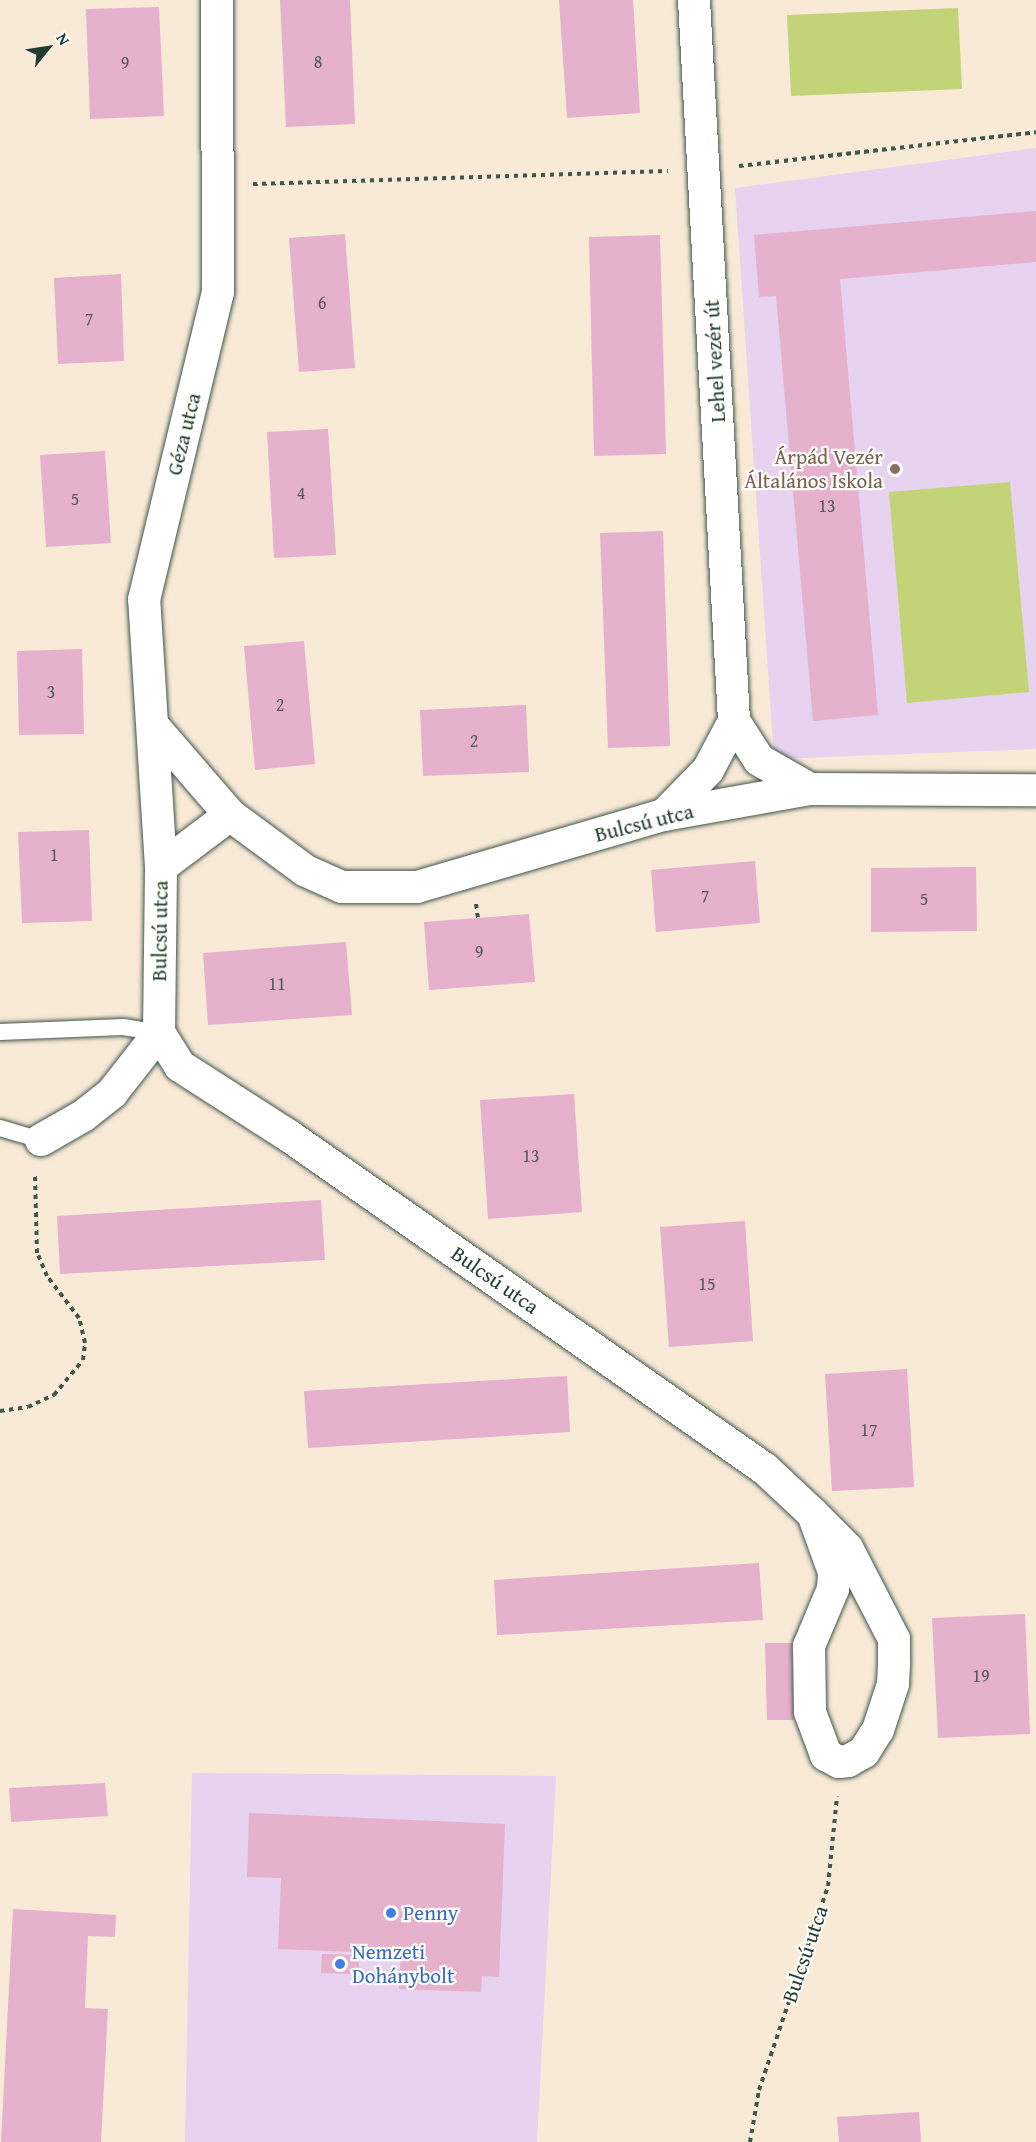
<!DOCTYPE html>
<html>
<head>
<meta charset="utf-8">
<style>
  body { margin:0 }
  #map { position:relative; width:1036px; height:2142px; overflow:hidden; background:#f8ead7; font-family:"Gentium Book Plus",serif }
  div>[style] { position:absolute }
  .built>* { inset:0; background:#e7d2ef }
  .green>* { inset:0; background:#c2d477 }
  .building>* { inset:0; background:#e5b1cd }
  .path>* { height:4px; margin-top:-2px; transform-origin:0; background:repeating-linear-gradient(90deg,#40574c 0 4.5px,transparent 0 9px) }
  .roads { filter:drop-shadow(0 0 2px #40574c) drop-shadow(0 0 2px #40574c) }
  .service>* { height:16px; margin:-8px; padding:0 8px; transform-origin:8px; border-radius:8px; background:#fff }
  .minor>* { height:32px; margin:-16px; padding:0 16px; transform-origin:16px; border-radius:16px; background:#fff }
  .dots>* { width:16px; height:16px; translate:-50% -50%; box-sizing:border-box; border:3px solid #fdfcf7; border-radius:50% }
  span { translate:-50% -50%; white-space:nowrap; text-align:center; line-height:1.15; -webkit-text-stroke:4.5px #fdfcf7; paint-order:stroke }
  .number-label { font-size:18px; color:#505a5a }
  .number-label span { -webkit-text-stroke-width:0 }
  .street-label { font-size:21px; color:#1f3d34 }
  .education-label { font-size:21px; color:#785e54 }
  .right { translate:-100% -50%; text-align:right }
  .shop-label { font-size:21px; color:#366cbe }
  .left { translate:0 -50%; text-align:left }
  .north { position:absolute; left:18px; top:18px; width:60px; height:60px; -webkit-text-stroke:4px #fdfcf7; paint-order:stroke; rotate:60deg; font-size:16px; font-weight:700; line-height:24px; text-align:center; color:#1f3d34 }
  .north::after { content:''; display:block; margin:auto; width:21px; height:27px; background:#1f3d34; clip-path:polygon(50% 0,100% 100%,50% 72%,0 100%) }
</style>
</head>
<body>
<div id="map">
  <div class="built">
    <div style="clip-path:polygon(1036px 148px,1036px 749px,774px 759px,735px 188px)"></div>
    <div style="clip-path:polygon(192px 1773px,556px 1776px,537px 2142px,185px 2142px)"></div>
  </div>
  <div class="green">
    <div style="clip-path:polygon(958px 8px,962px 89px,791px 96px,787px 15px)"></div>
    <div style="clip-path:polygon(1010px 482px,1029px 692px,907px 703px,889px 492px)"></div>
  </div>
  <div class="building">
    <div style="clip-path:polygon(280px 0,350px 0,355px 124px,286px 127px)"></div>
    <div style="clip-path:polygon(559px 0,633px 0,640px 113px,567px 118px)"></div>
    <div style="clip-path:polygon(159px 7px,164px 116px,90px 119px,86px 9px)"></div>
    <div style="clip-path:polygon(1036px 211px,1036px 262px,840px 279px,878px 715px,813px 721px,776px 296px,759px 297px,754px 235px)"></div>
    <div style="clip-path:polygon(345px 234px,355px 368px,299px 372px,289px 238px)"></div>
    <div style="clip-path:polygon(660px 235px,666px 454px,594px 456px,589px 237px)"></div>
    <div style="clip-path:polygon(121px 274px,124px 361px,58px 364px,54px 278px)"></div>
    <div style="clip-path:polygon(328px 429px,336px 555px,274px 558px,267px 432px)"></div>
    <div style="clip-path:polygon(105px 451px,111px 543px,46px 547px,40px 455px)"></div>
    <div style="clip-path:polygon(663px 531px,670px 746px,608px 748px,600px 533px)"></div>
    <div style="clip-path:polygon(304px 641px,315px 764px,255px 770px,244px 646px)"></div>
    <div style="clip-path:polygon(82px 649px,84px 734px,19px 735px,17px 651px)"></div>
    <div style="clip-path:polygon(526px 705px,529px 772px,423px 776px,420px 710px)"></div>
    <div style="clip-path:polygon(89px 830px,92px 921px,22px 923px,18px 832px)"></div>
    <div style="clip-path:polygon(755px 861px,760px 923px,656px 932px,651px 870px)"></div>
    <div style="clip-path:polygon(976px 867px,977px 931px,871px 932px,871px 868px)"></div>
    <div style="clip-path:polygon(529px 914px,535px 982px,429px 990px,424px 922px)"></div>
    <div style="clip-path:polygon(346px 942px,352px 1015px,208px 1025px,203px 953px)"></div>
    <div style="clip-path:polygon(574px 1094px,582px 1212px,488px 1219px,480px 1100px)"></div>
    <div style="clip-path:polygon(321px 1200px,325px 1260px,60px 1274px,57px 1216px)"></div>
    <div style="clip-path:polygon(745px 1221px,753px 1341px,669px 1347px,660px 1227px)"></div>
    <div style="clip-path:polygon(907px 1369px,914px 1487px,832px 1491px,825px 1374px)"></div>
    <div style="clip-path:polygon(567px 1376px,570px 1432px,308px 1448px,304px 1391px)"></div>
    <div style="clip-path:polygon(759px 1563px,763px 1620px,497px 1635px,494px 1580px)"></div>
    <div style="clip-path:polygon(1025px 1614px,1030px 1734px,938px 1738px,932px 1618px)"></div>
    <div style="clip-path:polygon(765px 1643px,792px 1643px,794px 1720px,767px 1720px)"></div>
    <div style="clip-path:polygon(105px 1783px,108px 1816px,11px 1822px,9px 1788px)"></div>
    <div style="clip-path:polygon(249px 1813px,505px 1824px,499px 1977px,482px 1976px,481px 1992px,399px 1989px,401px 1954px,278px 1949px,281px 1878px,247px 1877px)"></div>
    <div style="clip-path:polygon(13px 1909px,116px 1915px,115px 1937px,88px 1936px,85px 2008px,108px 2009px,101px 2142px,1px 2142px)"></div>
    <div style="clip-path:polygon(322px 1954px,359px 1955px,359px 1974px,321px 1973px)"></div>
    <div style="clip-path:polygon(919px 2112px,921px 2142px,839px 2142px,837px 2117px)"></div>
  </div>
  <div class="path">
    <div style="left:739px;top:166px;width:299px;rotate:-6.5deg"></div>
    <div style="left:253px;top:184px;width:415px;rotate:-1.8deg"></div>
    <div style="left:476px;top:904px;width:14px;rotate:82deg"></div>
    <div style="left:0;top:1411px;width:28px;rotate:-8deg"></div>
    <div style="left:28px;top:1407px;width:29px;rotate:-25deg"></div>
    <div style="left:54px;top:1395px;width:45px;rotate:-50.4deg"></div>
    <div style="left:83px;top:1360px;width:17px;rotate:-83deg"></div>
    <div style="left:85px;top:1343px;width:26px;rotate:-103deg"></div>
    <div style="left:79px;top:1318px;width:53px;rotate:-127.3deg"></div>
    <div style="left:47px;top:1276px;width:25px;rotate:-113deg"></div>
    <div style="left:37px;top:1253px;width:78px;rotate:-91.5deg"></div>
    <div style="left:750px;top:2142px;width:53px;rotate:-80.2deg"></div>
    <div style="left:759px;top:2090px;width:215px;rotate:-71.3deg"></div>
    <div style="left:828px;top:1886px;width:90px;rotate:-84.3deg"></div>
  </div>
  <div class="roads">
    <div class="service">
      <div style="left:0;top:1032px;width:123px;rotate:-2.3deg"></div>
      <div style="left:123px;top:1027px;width:36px;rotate:9deg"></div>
      <div style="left:0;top:1128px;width:43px;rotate:16.3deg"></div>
    </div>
    <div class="minor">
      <div style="left:694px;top:0;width:722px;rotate:86.82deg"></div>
      <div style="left:734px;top:721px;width:46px;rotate:57.3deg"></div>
      <div style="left:759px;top:760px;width:59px;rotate:29.6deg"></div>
      <div style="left:155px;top:728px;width:115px;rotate:49.2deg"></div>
      <div style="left:664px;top:815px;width:63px;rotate:-45.6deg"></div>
      <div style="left:708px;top:770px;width:55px;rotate:-62deg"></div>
      <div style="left:161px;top:867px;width:268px;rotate:-93.6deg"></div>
      <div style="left:144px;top:600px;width:317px;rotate:-76.5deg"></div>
      <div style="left:218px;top:292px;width:292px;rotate:-90.2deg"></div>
      <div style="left:41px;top:1140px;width:48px;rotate:-29.7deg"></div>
      <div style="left:83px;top:1116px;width:37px;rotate:-38deg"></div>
      <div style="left:112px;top:1093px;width:76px;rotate:-51.9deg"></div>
      <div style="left:813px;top:1514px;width:62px;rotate:70.1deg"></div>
      <div style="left:834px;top:1572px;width:17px;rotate:93deg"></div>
      <div style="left:833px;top:1589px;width:62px;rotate:112.8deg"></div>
      <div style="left:809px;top:1646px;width:66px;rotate:89.1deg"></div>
      <div style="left:810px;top:1712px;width:46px;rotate:69.6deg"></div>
      <div style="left:826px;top:1755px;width:15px;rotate:28deg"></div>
      <div style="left:839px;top:1762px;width:9px;rotate:-6deg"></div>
      <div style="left:848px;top:1761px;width:18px;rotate:-29deg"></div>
      <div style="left:864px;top:1752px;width:26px;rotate:-58deg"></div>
      <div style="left:878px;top:1730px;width:48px;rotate:-71.9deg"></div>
      <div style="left:893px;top:1684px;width:22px;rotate:-87deg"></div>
      <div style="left:894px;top:1662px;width:23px;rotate:-90deg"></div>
      <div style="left:894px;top:1639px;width:102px;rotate:-117.3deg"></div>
      <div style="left:847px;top:1548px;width:48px;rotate:-135deg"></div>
      <div style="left:813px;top:1514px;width:66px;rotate:-136.8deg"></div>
      <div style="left:765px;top:1469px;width:581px;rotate:-145.02deg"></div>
      <div style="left:289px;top:1136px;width:130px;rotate:-147.3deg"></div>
      <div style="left:180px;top:1066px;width:39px;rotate:-122deg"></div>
      <div style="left:159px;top:1033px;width:166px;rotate:-89.3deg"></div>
      <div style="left:161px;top:867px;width:86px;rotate:-37deg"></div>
      <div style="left:230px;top:815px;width:94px;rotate:36.4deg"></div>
      <div style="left:306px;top:871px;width:39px;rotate:24deg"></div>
      <div style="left:342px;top:887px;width:75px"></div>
      <div style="left:417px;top:887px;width:257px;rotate:-16.3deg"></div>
      <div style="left:664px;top:815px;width:148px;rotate:-10.1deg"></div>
      <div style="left:810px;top:789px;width:226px;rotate:0.3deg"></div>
    </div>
  </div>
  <div class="dots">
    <div style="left:895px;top:469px;background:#8d6e63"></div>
    <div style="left:391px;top:1913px;background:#3f7fe0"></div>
    <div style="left:340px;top:1964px;background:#3f7fe0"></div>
  </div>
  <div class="number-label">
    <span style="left:318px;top:62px">8</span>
    <span style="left:125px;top:63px">9</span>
    <span style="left:322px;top:303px">6</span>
    <span style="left:89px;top:319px">7</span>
    <span style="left:301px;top:493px">4</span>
    <span style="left:75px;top:499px">5</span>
    <span style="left:827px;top:506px">13</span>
    <span style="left:51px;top:692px">3</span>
    <span style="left:280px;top:705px">2</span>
    <span style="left:474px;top:741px">2</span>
    <span style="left:54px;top:855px">1</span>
    <span style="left:705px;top:896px">7</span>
    <span style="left:924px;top:899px">5</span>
    <span style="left:479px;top:952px">9</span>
    <span style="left:277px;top:984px">11</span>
    <span style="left:531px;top:1156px">13</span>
    <span style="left:707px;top:1284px">15</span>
    <span style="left:869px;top:1430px">17</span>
    <span style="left:981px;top:1676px">19</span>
  </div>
  <div class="street-label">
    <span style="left:715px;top:361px;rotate:-93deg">Lehel vezér út</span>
    <span style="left:184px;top:434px;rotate:-76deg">Géza utca</span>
    <span style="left:644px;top:823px;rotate:-14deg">Bulcsú utca</span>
    <span style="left:160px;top:931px;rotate:-89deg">Bulcsú utca</span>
    <span style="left:495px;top:1280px;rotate:35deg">Bulcsú utca</span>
    <span style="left:805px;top:1954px;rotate:-71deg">Bulcsú utca</span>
  </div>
  <div class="education-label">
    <span class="right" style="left:883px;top:469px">Árpád Vezér<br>Általános Iskola</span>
  </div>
  <div class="shop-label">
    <span class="left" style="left:403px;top:1913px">Penny</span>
    <span class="left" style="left:352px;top:1964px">Nemzeti<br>Dohánybolt</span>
  </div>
  <div class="north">N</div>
</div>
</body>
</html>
